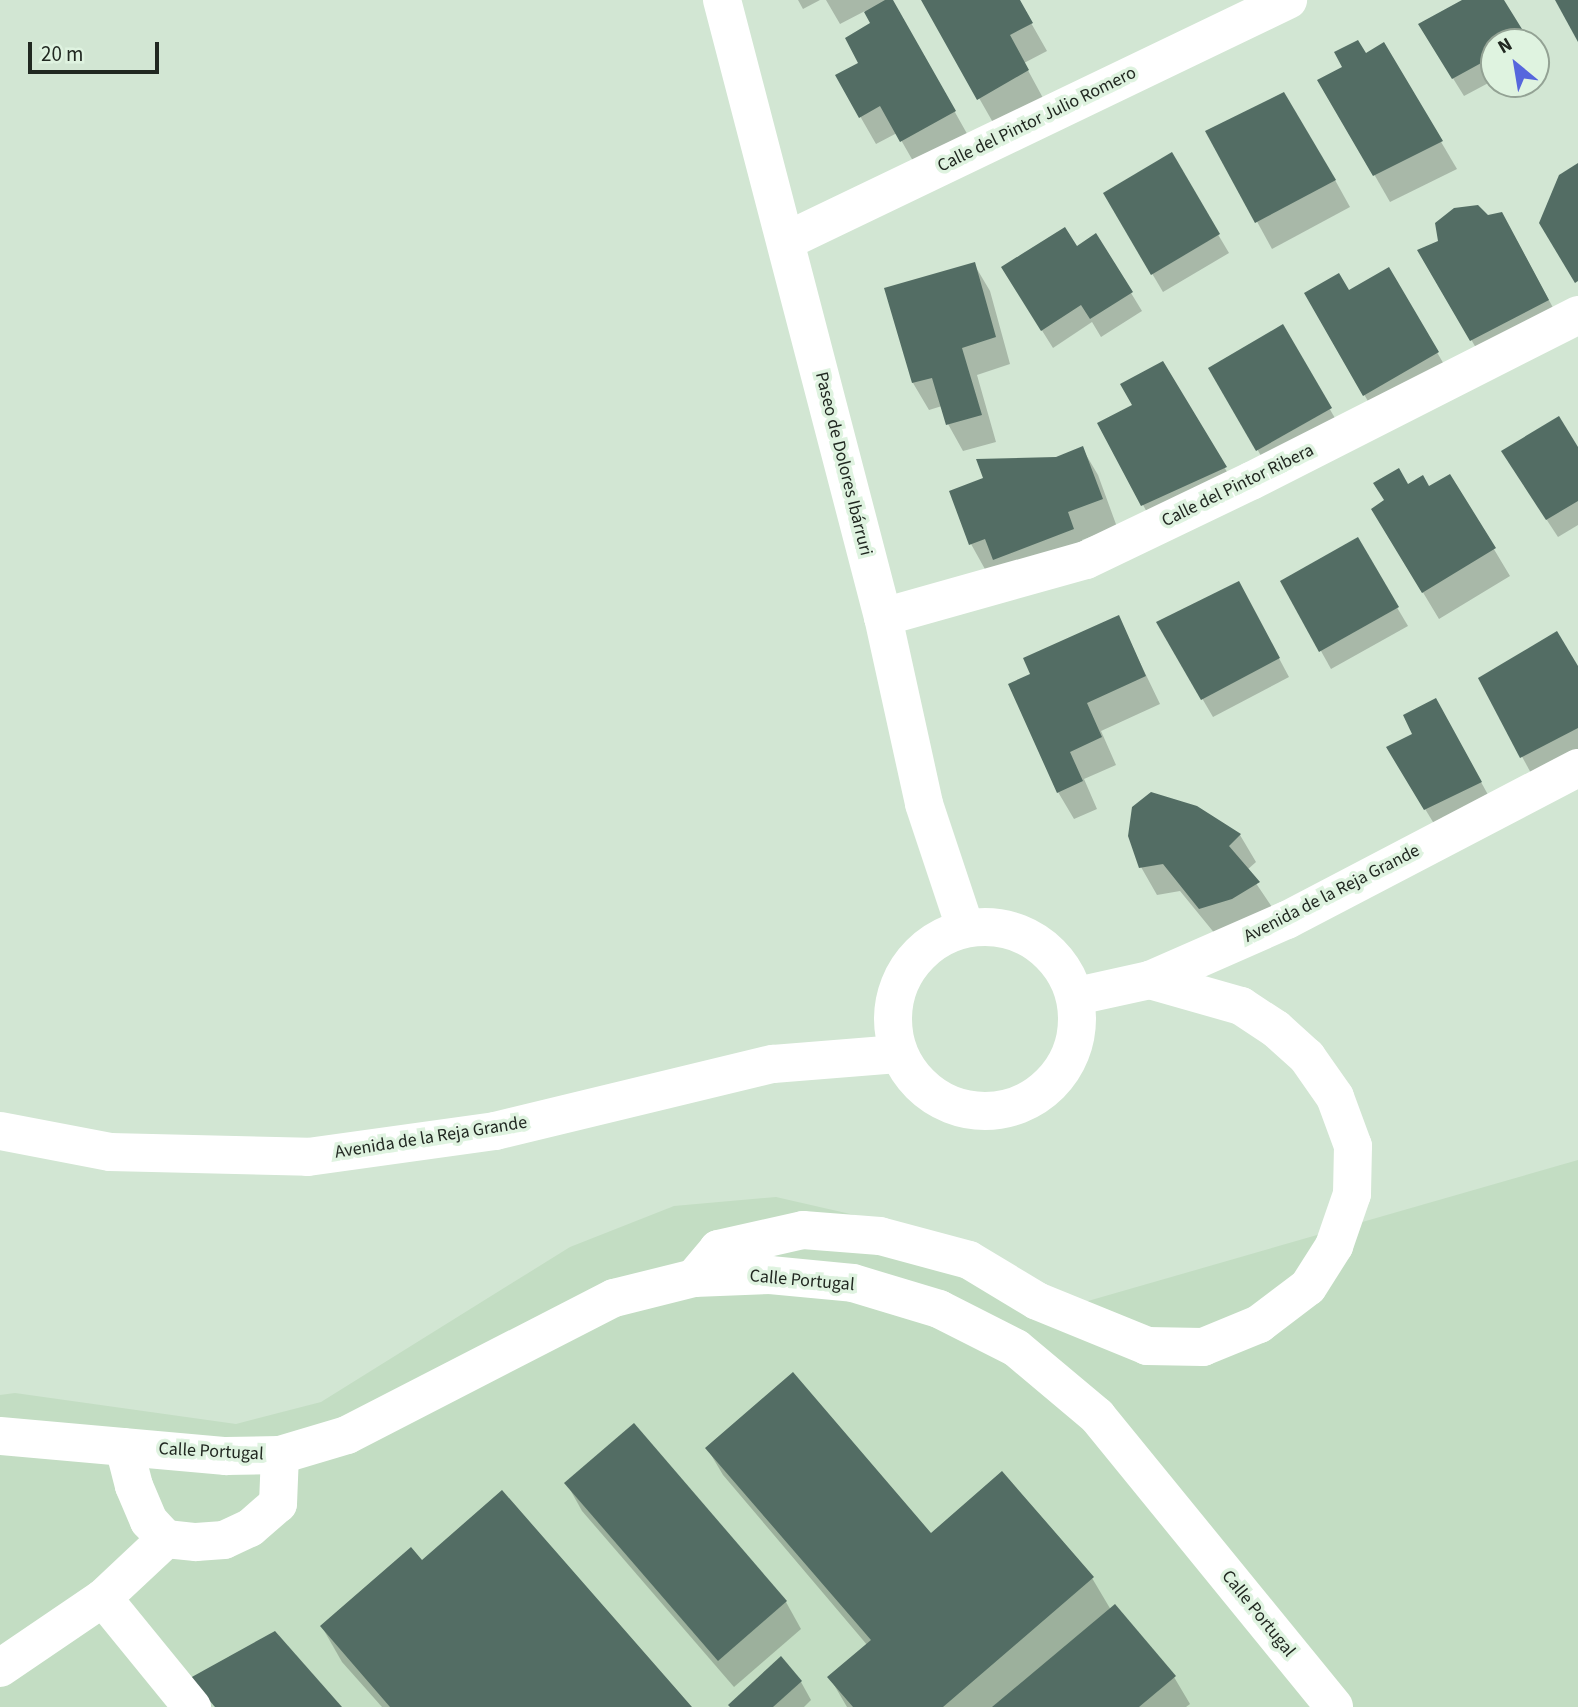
<!DOCTYPE html>
<html>
<head>
<meta charset="utf-8">
<style>
  body { margin:0 }
  #map { position:relative; width:1578px; height:1707px; overflow:hidden; background:#d2e6d3; font-family:"Source Sans 3",sans-serif }
  div>[style] { position:absolute }
  .built>* { inset:0; background:#c3ddc3 }
  .shadow>* { inset:0; background:#0003 }
  .building>* { inset:0; background:#536d64 }
  .minor>* { height:38px; margin:-19px; padding:0 19px; transform-origin:19px; border-radius:19px; background:#fff }
  .minor>.ring { margin:-19px; padding:0; box-sizing:content-box; background:none; border:38px solid #fff; border-radius:50% }
  span { translate:-50% -50%; white-space:nowrap; text-align:center; line-height:1.15; -webkit-text-stroke:7px #dff3e0; paint-order:stroke }
  .street-label { font-size:18px; color:#212821 }
  .north { position:absolute; left:1480px; top:28px; width:70px; height:70px; box-sizing:border-box; background:#dff3e0; border:2px solid #93a294; border-radius:50%; rotate:330deg; font-size:19px; font-weight:700; line-height:28px; text-align:center; color:#212821 }
  .north::after { content:''; display:block; margin:auto; width:24px; height:32px; background:#5666dd; clip-path:polygon(50% 0,100% 100%,50% 72%,0 100%) }
  .scale { position:absolute; left:28px; top:42px; width:131px; height:32px; box-sizing:border-box; border:4px solid #212821; border-top:0; padding-left:9px; font-size:21px; line-height:24px; white-space:nowrap; color:#212821; -webkit-text-stroke:5px #dff3e0; paint-order:stroke }
</style>
</head>
<body>
<div id="map">
  <div class="built">
    <div style="clip-path:polygon(1578px 1160px,1578px 1707px,0 1707px,0 1395px,15px 1393px,236px 1424px,321px 1402px,570px 1247px,674px 1206px,776px 1197px,942px 1235px,1074px 1305px)"></div>
  </div>
  <div class="shadow">
    <div style="clip-path:polygon(798px 0,820px 0,803px 9px)"></div>
    <div style="clip-path:polygon(826px 0,892px 0,970px 139px,917px 168px,897px 133px,876px 144px,837px 76px,861px 63px,872px 24px,865px 11px,840px 24px)"></div>
    <div style="clip-path:polygon(923px 0,1018px 0,1047px 51px,1024px 63px,1043px 98px,995px 126px)"></div>
    <div style="clip-path:polygon(1466px 0,1502px 0,1528px 42px,1494px 42px,1494px 80px,1464px 96px,1431px 43px)"></div>
    <div style="clip-path:polygon(1384px 45px,1457px 169px,1390px 202px,1320px 80px)"></div>
    <div style="clip-path:polygon(1208px 132px,1335px 180px,1350px 207px,1272px 249px)"></div>
    <div style="clip-path:polygon(1171px 155px,1229px 253px,1163px 292px,1105px 194px)"></div>
    <div style="clip-path:polygon(1517px 241px,1564px 328px,1487px 367px,1420px 251px)"></div>
    <div style="clip-path:polygon(1077px 248px,1131px 293px,1142px 311px,1101px 337px,1092px 322px,1053px 348px,1014px 286px)"></div>
    <div style="clip-path:polygon(974px 264px,990px 291px,1010px 364px,977px 375px,996px 442px,963px 451px,948px 424px,942px 406px,929px 410px,913px 383px,886px 289px)"></div>
    <div style="clip-path:polygon(1389px 269px,1453px 380px,1380px 422px,1306px 294px,1348px 292px)"></div>
    <div style="clip-path:polygon(1283px 327px,1340px 427px,1268px 468px,1211px 369px)"></div>
    <div style="clip-path:polygon(1162px 364px,1241px 495px,1158px 532px,1143px 505px,1135px 406px)"></div>
    <div style="clip-path:polygon(1082px 448px,1098px 475px,1117px 527px,1082px 540px,1088px 557px,986px 571px,971px 544px,1056px 458px)"></div>
    <div style="clip-path:polygon(1578px 450px,1578px 525px,1558px 537px,1514px 470px)"></div>
    <div style="clip-path:polygon(1450px 476px,1510px 576px,1439px 619px,1389px 536px,1408px 486px,1429px 488px)"></div>
    <div style="clip-path:polygon(1357px 540px,1408px 626px,1331px 669px,1282px 581px)"></div>
    <div style="clip-path:polygon(1249px 602px,1289px 677px,1213px 717px,1158px 623px)"></div>
    <div style="clip-path:polygon(1118px 617px,1160px 704px,1101px 731px,1116px 765px,1084px 779px,1097px 809px,1074px 819px,1058px 792px,1032px 675px)"></div>
    <div style="clip-path:polygon(1578px 669px,1578px 751px,1532px 775px,1480px 679px)"></div>
    <div style="clip-path:polygon(1435px 700px,1491px 800px,1436px 827px,1399px 766px)"></div>
    <div style="clip-path:polygon(1196px 808px,1240px 835px,1256px 862px,1247px 870px,1274px 910px,1216px 935px,1180px 891px,1157px 895px,1141px 867px)"></div>
    <div style="clip-path:polygon(707px 1448px,931px 1535px,1002px 1474px,1092px 1578px,1111px 1610px,1174px 1677px,1190px 1704px,1186px 1707px,847px 1707px,830px 1678px,868px 1646px,723px 1475px)"></div>
    <div style="clip-path:polygon(567px 1484px,786px 1602px,801px 1629px,734px 1687px,582px 1511px)"></div>
    <div style="clip-path:polygon(422px 1562px,690px 1707px,382px 1707px,342px 1662px,322px 1627px)"></div>
    <div style="clip-path:polygon(780px 1659px,801px 1682px,811px 1700px,804px 1707px,731px 1707px)"></div>
  </div>
  <div class="building">
    <div style="clip-path:polygon(885px 0,893px 0,956px 111px,900px 142px,880px 106px,859px 118px,835px 75px,858px 63px,845px 38px,870px 23px,864px 12px)"></div>
    <div style="clip-path:polygon(921px 0,1020px 0,1033px 23px,1010px 35px,1029px 70px,977px 100px)"></div>
    <div style="clip-path:polygon(1462px 0,1504px 0,1527px 37px,1519px 42px,1494px 42px,1494px 56px,1452px 79px,1418px 24px)"></div>
    <div style="clip-path:polygon(1555px 0,1578px 0,1578px 42px)"></div>
    <div style="clip-path:polygon(1358px 40px,1366px 53px,1384px 42px,1443px 141px,1373px 176px,1317px 80px,1342px 67px,1334px 52px)"></div>
    <div style="clip-path:polygon(1284px 92px,1336px 180px,1255px 223px,1205px 131px)"></div>
    <div style="clip-path:polygon(1172px 152px,1220px 234px,1151px 275px,1103px 193px)"></div>
    <div style="clip-path:polygon(1578px 163px,1578px 281px,1575px 283px,1539px 223px,1559px 175px)"></div>
    <div style="clip-path:polygon(1478px 205px,1488px 215px,1502px 212px,1549px 300px,1470px 341px,1417px 250px,1438px 241px,1435px 223px,1454px 208px)"></div>
    <div style="clip-path:polygon(1065px 227px,1077px 246px,1096px 233px,1133px 292px,1090px 319px,1081px 305px,1041px 331px,1001px 267px)"></div>
    <div style="clip-path:polygon(975px 262px,996px 337px,962px 348px,982px 415px,946px 425px,932px 378px,912px 383px,884px 288px)"></div>
    <div style="clip-path:polygon(1389px 267px,1439px 352px,1363px 396px,1304px 293px,1339px 273px,1349px 290px)"></div>
    <div style="clip-path:polygon(1283px 324px,1332px 408px,1256px 451px,1208px 368px)"></div>
    <div style="clip-path:polygon(1163px 361px,1227px 467px,1141px 506px,1097px 423px,1132px 405px,1120px 384px)"></div>
    <div style="clip-path:polygon(1559px 416px,1578px 447px,1578px 501px,1546px 520px,1501px 451px)"></div>
    <div style="clip-path:polygon(1083px 446px,1103px 499px,1068px 512px,1074px 529px,993px 560px,985px 539px,969px 545px,949px 491px,983px 478px,976px 459px,1056px 457px)"></div>
    <div style="clip-path:polygon(1399px 468px,1408px 484px,1423px 475px,1429px 486px,1450px 474px,1496px 548px,1422px 593px,1371px 509px,1384px 500px,1373px 483px)"></div>
    <div style="clip-path:polygon(1358px 537px,1399px 607px,1319px 652px,1280px 581px)"></div>
    <div style="clip-path:polygon(1239px 581px,1280px 658px,1201px 700px,1156px 622px)"></div>
    <div style="clip-path:polygon(1119px 615px,1146px 676px,1087px 703px,1102px 737px,1070px 752px,1083px 781px,1057px 793px,1008px 684px,1030px 674px,1023px 658px)"></div>
    <div style="clip-path:polygon(1557px 631px,1578px 666px,1578px 728px,1520px 758px,1478px 678px)"></div>
    <div style="clip-path:polygon(1436px 698px,1482px 782px,1424px 810px,1386px 747px,1412px 734px,1403px 715px)"></div>
    <div style="clip-path:polygon(1151px 792px,1197px 806px,1241px 834px,1229px 846px,1260px 882px,1232px 899px,1199px 909px,1163px 864px,1139px 868px,1128px 836px,1132px 807px)"></div>
    <div style="clip-path:polygon(793px 1372px,931px 1533px,1002px 1471px,1094px 1577px,943px 1707px,853px 1707px,827px 1677px,871px 1640px,705px 1448px)"></div>
    <div style="clip-path:polygon(634px 1423px,787px 1601px,718px 1661px,564px 1483px)"></div>
    <div style="clip-path:polygon(502px 1490px,692px 1707px,390px 1707px,320px 1626px,411px 1547px,422px 1560px)"></div>
    <div style="clip-path:polygon(1115px 1604px,1176px 1676px,1139px 1707px,992px 1707px)"></div>
    <div style="clip-path:polygon(275px 1631px,342px 1707px,215px 1707px,190px 1678px)"></div>
    <div style="clip-path:polygon(781px 1656px,802px 1681px,773px 1707px,730px 1707px,728px 1705px)"></div>
  </div>
  <div class="minor">
    <div style="left:722px;top:0;width:638px;rotate:75.38deg"></div>
    <div style="left:883px;top:617px;width:191px;rotate:77.6deg"></div>
    <div style="left:924px;top:804px;width:130px;rotate:71.6deg"></div>
    <div style="left:786px;top:241px;width:557px;rotate:-25.64deg"></div>
    <div style="left:883px;top:617px;width:211px;rotate:-15.7deg"></div>
    <div style="left:1086px;top:560px;width:183px;rotate:-25.6deg"></div>
    <div style="left:1251px;top:481px;width:367px;rotate:-26.9deg"></div>
    <div class="ring" style="left:893px;top:927px;width:146px;height:146px"></div>
    <div style="left:1077px;top:996px;width:75px;rotate:-12.4deg"></div>
    <div style="left:1150px;top:980px;width:150px;rotate:-23.7deg"></div>
    <div style="left:1287px;top:920px;width:328px;rotate:-27.6deg"></div>
    <div style="left:0;top:1131px;width:112px;rotate:10.8deg"></div>
    <div style="left:110px;top:1152px;width:198px;rotate:1.4deg"></div>
    <div style="left:308px;top:1157px;width:189px;rotate:-7.9deg"></div>
    <div style="left:495px;top:1131px;width:286px;rotate:-13.6deg"></div>
    <div style="left:773px;top:1064px;width:125px;rotate:-4.6deg"></div>
    <div style="left:694px;top:1278px;width:38px;rotate:-50deg"></div>
    <div style="left:718px;top:1249px;width:87px;rotate:-12.6deg"></div>
    <div style="left:803px;top:1230px;width:77px;rotate:4.5deg"></div>
    <div style="left:880px;top:1236px;width:92px;rotate:15.1deg"></div>
    <div style="left:969px;top:1260px;width:79px;rotate:31.1deg"></div>
    <div style="left:1037px;top:1301px;width:119px;rotate:22.2deg"></div>
    <div style="left:1147px;top:1346px;width:56px;rotate:1deg"></div>
    <div style="left:1203px;top:1347px;width:61px;rotate:-22.3deg"></div>
    <div style="left:1259px;top:1324px;width:61px;rotate:-37.1deg"></div>
    <div style="left:1308px;top:1287px;width:49px;rotate:-57.6deg"></div>
    <div style="left:1334px;top:1246px;width:55px;rotate:-70.9deg"></div>
    <div style="left:1352px;top:1194px;width:48px;rotate:-88.8deg"></div>
    <div style="left:1353px;top:1146px;width:52px;rotate:-110.2deg"></div>
    <div style="left:1335px;top:1097px;width:49px;rotate:-125deg"></div>
    <div style="left:1307px;top:1057px;width:42px;rotate:-137.9deg"></div>
    <div style="left:1276px;top:1029px;width:42px;rotate:-146.7deg"></div>
    <div style="left:1241px;top:1006px;width:95px;rotate:-164.1deg"></div>
    <div style="left:0;top:1436px;width:227px;rotate:5.1deg"></div>
    <div style="left:226px;top:1456px;width:54px;rotate:-1.1deg"></div>
    <div style="left:280px;top:1455px;width:70px;rotate:-16.6deg"></div>
    <div style="left:347px;top:1435px;width:300px;rotate:-27.2deg"></div>
    <div style="left:614px;top:1298px;width:82px;rotate:-14deg"></div>
    <div style="left:694px;top:1278px;width:76px;rotate:-2.3deg"></div>
    <div style="left:770px;top:1275px;width:83px;rotate:5.5deg"></div>
    <div style="left:853px;top:1283px;width:90px;rotate:16.8deg"></div>
    <div style="left:939px;top:1309px;width:86px;rotate:26.9deg"></div>
    <div style="left:1016px;top:1348px;width:106px;rotate:40deg"></div>
    <div style="left:1097px;top:1416px;width:375px;rotate:50.8deg"></div>
    <div style="left:124px;top:1447px;width:40px;rotate:75.6deg"></div>
    <div style="left:134px;top:1486px;width:38px;rotate:67deg"></div>
    <div style="left:149px;top:1521px;width:25px;rotate:47deg"></div>
    <div style="left:166px;top:1539px;width:30px;rotate:6deg"></div>
    <div style="left:196px;top:1542px;width:28px;rotate:-4deg"></div>
    <div style="left:224px;top:1540px;width:29px;rotate:-25deg"></div>
    <div style="left:250px;top:1528px;width:37px;rotate:-41deg"></div>
    <div style="left:278px;top:1504px;width:49px;rotate:-87.7deg"></div>
    <div style="left:103px;top:1598px;width:141px;rotate:50.8deg"></div>
    <div style="left:0;top:1668px;width:125px;rotate:-34.2deg"></div>
    <div style="left:103px;top:1598px;width:86px;rotate:-43.1deg"></div>
  </div>
  <div class="street-label">
    <span style="left:1037px;top:120px;rotate:-26deg">Calle del Pintor Julio Romero</span>
    <span style="left:843px;top:464px;rotate:76deg">Paseo de Dolores Ibárruri</span>
    <span style="left:1238px;top:486px;rotate:-26deg">Calle del Pintor Ribera</span>
    <span style="left:1332px;top:894px;rotate:-27deg">Avenida de la Reja Grande</span>
    <span style="left:431px;top:1138px;rotate:-9deg">Avenida de la Reja Grande</span>
    <span style="left:802px;top:1281px;rotate:5deg">Calle Portugal</span>
    <span style="left:211px;top:1452px;rotate:3deg">Calle Portugal</span>
    <span style="left:1258px;top:1614px;rotate:51deg">Calle Portugal</span>
  </div>
  <div class="north">N</div>
  <div class="scale">20 m</div>
</div>
</body>
</html>
